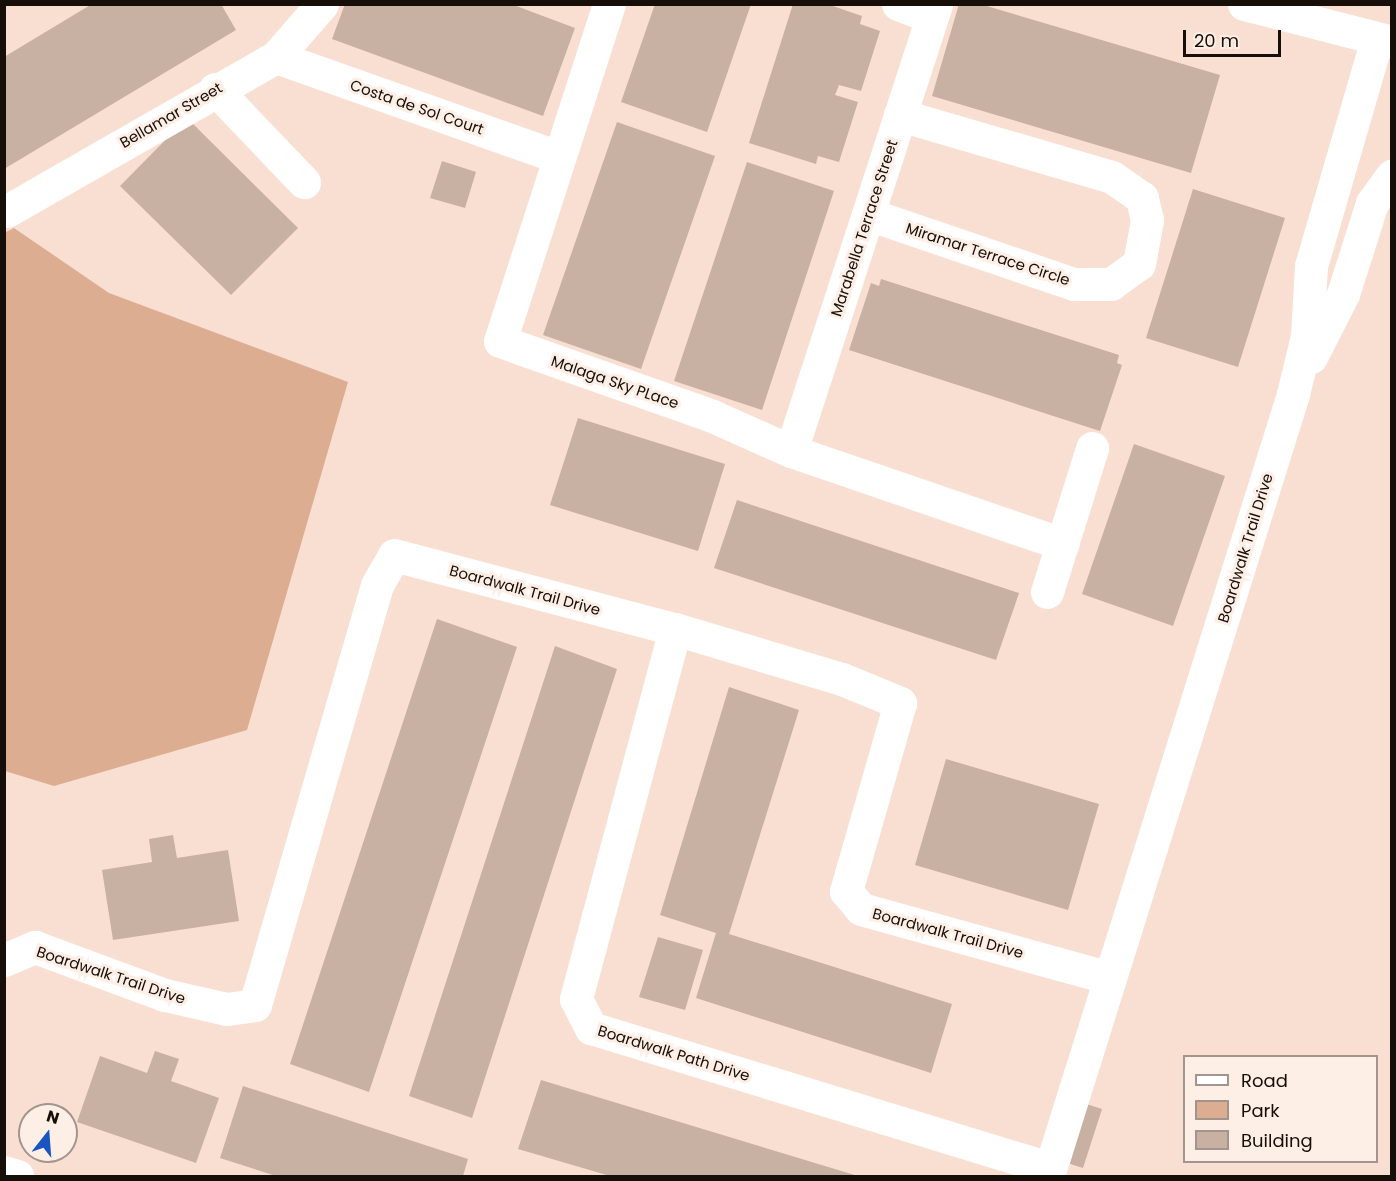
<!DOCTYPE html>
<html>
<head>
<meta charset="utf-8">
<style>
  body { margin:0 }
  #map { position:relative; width:1396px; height:1181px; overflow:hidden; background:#f9dfd1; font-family:Poppins,sans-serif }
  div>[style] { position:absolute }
  .green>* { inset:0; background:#ddad92 }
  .building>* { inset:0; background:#c8b0a3 }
  .minor>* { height:33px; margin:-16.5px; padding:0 16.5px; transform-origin:16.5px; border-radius:16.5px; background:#fff }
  span { translate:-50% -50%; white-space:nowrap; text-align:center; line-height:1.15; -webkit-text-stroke:6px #feefe6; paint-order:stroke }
  .street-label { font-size:15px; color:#160e09 }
  .frame { position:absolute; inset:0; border:6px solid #160e09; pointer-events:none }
  .legend { position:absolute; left:1183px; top:1055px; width:195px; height:108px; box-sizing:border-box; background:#feefe6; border:2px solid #a1958e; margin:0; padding:8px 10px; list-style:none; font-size:18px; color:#160e09 }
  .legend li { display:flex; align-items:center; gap:12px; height:30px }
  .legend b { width:30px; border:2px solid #a1958e }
  .north { position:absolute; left:18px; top:1103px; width:60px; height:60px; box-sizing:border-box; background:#feefe6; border:2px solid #a1958e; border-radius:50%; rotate:17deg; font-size:16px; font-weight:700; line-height:24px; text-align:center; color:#160e09 }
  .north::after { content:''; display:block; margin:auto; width:21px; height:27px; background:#1955c0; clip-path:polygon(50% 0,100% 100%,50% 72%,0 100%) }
  .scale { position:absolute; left:1183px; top:30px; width:98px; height:27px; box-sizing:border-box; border:3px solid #160e09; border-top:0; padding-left:8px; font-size:18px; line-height:21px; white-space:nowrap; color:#160e09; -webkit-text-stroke:4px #feefe6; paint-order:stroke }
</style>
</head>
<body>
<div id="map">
  <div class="green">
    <div style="clip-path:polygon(14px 228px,109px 293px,348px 382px,247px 730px,54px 786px,5px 771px,4px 233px)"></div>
  </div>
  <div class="building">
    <div style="clip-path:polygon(92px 4px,221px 4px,236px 30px,4px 169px,4px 57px)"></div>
    <div style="clip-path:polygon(345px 4px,511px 4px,575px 28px,543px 116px,332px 39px)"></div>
    <div style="clip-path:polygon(655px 4px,751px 4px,707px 132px,621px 102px)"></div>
    <div style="clip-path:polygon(793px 4px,827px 4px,862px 16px,860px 24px,880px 31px,861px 91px,839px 85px,835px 95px,858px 102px,839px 162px,818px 156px,816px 164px,749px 143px)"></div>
    <div style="clip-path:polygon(959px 4px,980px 4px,1220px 75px,1191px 173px,932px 96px)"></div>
    <div style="clip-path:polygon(187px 118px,298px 228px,231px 295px,120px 186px)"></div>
    <div style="clip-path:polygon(617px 122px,715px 156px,641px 369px,543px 335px)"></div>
    <div style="clip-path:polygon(442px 161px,476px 172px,465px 208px,430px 198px)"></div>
    <div style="clip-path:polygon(747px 162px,834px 191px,762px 410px,674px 381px)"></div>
    <div style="clip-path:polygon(1193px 189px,1285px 218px,1238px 367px,1146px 338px)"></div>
    <div style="clip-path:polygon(881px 279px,1119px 355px,1117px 363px,1122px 365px,1100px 431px,849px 350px,871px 283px,879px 286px)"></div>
    <div style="clip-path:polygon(578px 418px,725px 464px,698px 551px,550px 505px)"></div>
    <div style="clip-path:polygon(1134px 444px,1225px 476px,1173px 626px,1082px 594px)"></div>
    <div style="clip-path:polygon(737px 500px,1019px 593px,996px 660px,714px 568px)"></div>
    <div style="clip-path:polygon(437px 619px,517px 647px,369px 1092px,290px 1064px)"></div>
    <div style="clip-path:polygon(555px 646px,617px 669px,472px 1118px,409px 1096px)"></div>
    <div style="clip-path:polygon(729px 687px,799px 710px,729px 934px,952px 1004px,931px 1073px,696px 998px,716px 933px,660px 915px)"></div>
    <div style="clip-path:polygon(946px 759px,1099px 804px,1068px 910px,915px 865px)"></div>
    <div style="clip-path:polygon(173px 835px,177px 858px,228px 850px,239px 921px,113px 940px,102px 870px,152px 862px,149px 839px)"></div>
    <div style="clip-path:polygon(658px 937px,703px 950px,685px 1010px,639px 997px)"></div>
    <div style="clip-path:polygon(155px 1051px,179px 1059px,171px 1081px,219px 1098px,196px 1163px,77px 1122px,100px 1056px,147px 1073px)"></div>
    <div style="clip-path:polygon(541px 1080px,858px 1176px,610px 1176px,518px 1149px)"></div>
    <div style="clip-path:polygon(243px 1086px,468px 1159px,463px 1176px,276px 1176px,220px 1158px)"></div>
    <div style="clip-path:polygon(1080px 1102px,1102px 1109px,1083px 1168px,1061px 1161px)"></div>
  </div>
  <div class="minor">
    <div style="left:609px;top:4px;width:354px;rotate:107.9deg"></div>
    <div style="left:500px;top:341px;width:223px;rotate:19.4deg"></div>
    <div style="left:710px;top:415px;width:89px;rotate:24deg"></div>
    <div style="left:791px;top:451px;width:287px;rotate:18.9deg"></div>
    <div style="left:898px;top:4px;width:36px;rotate:21deg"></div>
    <div style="left:1244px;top:4px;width:153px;rotate:14.4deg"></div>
    <div style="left:276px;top:57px;width:299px;rotate:19.5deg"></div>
    <div style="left:215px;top:89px;width:129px;rotate:46.3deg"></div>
    <div style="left:7px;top:211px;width:310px;rotate:-29.8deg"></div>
    <div style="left:276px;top:57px;width:70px;rotate:-49deg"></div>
    <div style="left:868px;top:214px;width:218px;rotate:18.8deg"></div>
    <div style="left:1074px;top:284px;width:37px"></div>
    <div style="left:1111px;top:284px;width:34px;rotate:-36deg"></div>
    <div style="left:1139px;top:264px;width:45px;rotate:-79.7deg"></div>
    <div style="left:1147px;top:220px;width:23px;rotate:-103deg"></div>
    <div style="left:1142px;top:198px;width:37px;rotate:-145deg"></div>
    <div style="left:1112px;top:177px;width:221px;rotate:-163.7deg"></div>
    <div style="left:1311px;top:357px;width:71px;rotate:-63.1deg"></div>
    <div style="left:1343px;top:294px;width:96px;rotate:-72.3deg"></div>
    <div style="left:1372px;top:203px;width:34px;rotate:-54deg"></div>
    <div style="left:791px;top:451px;width:470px;rotate:-72deg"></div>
    <div style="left:1047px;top:592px;width:151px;rotate:-72.6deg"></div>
    <div style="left:675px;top:629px;width:383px;rotate:105deg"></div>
    <div style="left:576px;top:999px;width:33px;rotate:63deg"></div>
    <div style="left:591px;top:1028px;width:480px;rotate:17deg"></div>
    <div style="left:4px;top:960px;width:34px;rotate:-23deg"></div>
    <div style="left:35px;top:947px;width:139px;rotate:20.3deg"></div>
    <div style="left:165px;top:995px;width:64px;rotate:12.7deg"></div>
    <div style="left:227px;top:1009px;width:28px;rotate:-8deg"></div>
    <div style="left:255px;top:1005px;width:437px;rotate:-73.8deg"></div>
    <div style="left:377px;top:585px;width:34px;rotate:-60deg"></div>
    <div style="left:394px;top:555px;width:291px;rotate:14.8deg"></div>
    <div style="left:675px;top:629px;width:174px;rotate:16.7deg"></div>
    <div style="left:842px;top:679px;width:63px;rotate:22.5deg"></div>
    <div style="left:900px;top:703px;width:196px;rotate:106deg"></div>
    <div style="left:846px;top:891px;width:23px;rotate:50deg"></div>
    <div style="left:861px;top:909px;width:258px;rotate:15.5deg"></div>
    <div style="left:4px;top:1172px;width:14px;rotate:17deg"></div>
    <div style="left:1048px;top:1176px;width:819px;rotate:-72.6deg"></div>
    <div style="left:1293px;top:394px;width:60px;rotate:-76.4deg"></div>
    <div style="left:1307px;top:336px;width:70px;rotate:-86.7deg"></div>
    <div style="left:1311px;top:266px;width:236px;rotate:-73.8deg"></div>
  </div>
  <div class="street-label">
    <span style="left:417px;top:107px;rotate:19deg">Costa de Sol Court</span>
    <span style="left:171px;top:115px;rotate:-30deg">Bellamar Street</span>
    <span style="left:864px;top:228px;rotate:-72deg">Marabella Terrace Street</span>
    <span style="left:988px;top:254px;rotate:18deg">Miramar Terrace Circle</span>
    <span style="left:615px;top:382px;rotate:19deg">Malaga Sky PLace</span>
    <span style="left:1245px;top:548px;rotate:-73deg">Boardwalk Trail Drive</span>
    <span style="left:525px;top:590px;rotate:15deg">Boardwalk Trail Drive</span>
    <span style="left:948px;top:933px;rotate:15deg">Boardwalk Trail Drive</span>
    <span style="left:111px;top:975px;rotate:18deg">Boardwalk Trail Drive</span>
    <span style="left:674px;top:1053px;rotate:17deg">Boardwalk Path Drive</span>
  </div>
  <div class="frame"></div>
  <ul class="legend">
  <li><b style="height:8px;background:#fff"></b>Road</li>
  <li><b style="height:16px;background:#ddad92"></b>Park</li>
  <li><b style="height:16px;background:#c8b0a3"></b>Building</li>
  </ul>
  <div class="north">N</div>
  <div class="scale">20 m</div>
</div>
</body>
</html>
